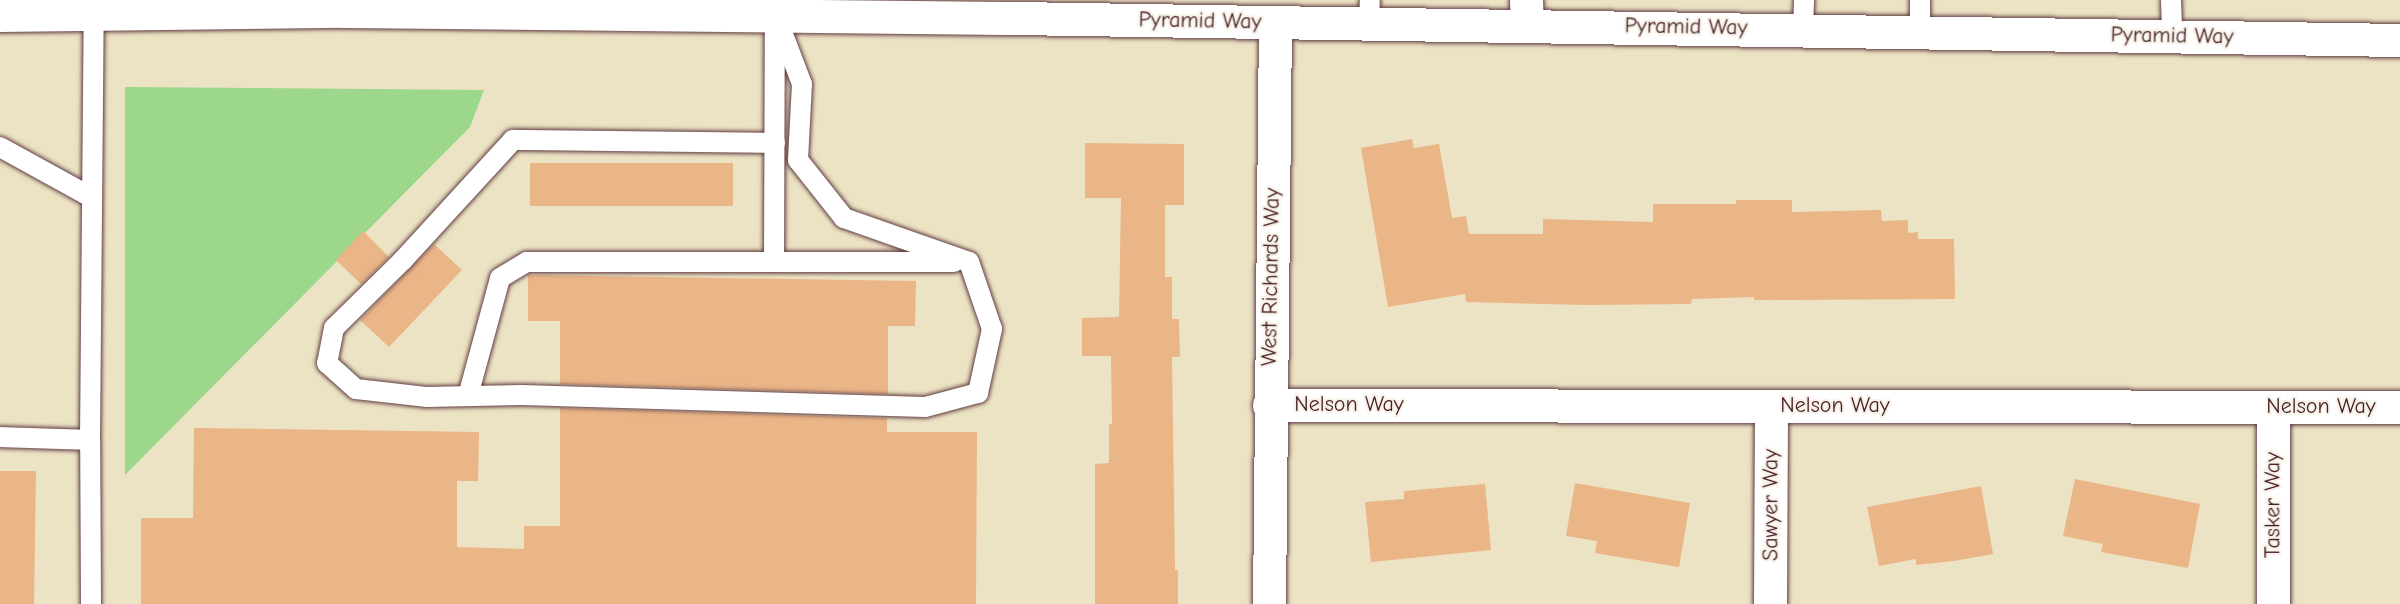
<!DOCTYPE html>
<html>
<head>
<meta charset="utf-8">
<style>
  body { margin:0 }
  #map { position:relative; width:2400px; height:604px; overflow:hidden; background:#ece3c4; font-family:"Comic Neue",sans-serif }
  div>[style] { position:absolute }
  .green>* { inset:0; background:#9cd78b }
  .building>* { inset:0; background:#eab587 }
  .roads { filter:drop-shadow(0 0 2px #623c42) drop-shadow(0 0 2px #623c42) }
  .lane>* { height:20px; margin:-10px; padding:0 10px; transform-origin:10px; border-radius:10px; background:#fff }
  .street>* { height:33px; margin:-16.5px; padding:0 16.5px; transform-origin:16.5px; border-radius:16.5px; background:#fff }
  .primary>* { height:33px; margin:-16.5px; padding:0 16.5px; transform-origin:16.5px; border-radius:16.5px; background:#fff }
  span { translate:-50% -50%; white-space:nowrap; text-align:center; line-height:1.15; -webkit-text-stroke:4.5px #f7f3e8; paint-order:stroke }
  .street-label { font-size:22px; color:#4a1f2b }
</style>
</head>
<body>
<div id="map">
  <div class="green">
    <div style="clip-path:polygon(125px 87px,484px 90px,470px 127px,125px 475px)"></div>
  </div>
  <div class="building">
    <div style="clip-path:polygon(1412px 139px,1414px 148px,1439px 144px,1452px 218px,1466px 216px,1469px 234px,1543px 234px,1543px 219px,1653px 222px,1653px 204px,1736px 204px,1736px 200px,1792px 200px,1792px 212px,1881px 210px,1882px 221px,1908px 220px,1908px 233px,1918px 232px,1918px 239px,1954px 239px,1955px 299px,1754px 300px,1754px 297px,1692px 299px,1691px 304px,1585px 305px,1466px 302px,1465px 294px,1388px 307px,1361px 148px)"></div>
    <div style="clip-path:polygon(1085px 143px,1184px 144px,1184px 205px,1165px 205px,1165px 277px,1172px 277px,1172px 319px,1179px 319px,1180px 357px,1172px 357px,1175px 570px,1178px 570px,1178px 604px,1095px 604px,1095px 464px,1109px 463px,1109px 424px,1112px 424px,1111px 356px,1082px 356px,1082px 318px,1119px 317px,1121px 198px,1085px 198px)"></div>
    <div style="clip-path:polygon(530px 163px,733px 163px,733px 206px,530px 206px)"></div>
    <div style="clip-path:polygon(363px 231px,389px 257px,361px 284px,336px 260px)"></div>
    <div style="clip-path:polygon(434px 244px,462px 270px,389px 347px,360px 320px)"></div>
    <div style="clip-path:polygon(528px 275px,916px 281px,915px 326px,888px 326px,888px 394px,560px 384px,560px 321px,528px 321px)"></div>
    <div style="clip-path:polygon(560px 408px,887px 418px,887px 432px,977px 432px,976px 604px,141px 604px,141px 518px,193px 518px,194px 428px,479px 432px,478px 481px,457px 481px,457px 547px,524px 549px,524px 526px,560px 526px)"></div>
    <div style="clip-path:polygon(0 471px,36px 471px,34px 604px,0 604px)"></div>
    <div style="clip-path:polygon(2075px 479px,2200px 504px,2188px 568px,2101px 552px,2103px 544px,2063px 536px)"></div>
    <div style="clip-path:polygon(1575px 483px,1690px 503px,1679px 567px,1595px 553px,1597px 541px,1566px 536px)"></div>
    <div style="clip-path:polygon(1485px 484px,1491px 550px,1371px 562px,1365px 502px,1404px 499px,1404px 491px)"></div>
    <div style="clip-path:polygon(1981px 486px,1993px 554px,1954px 561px,1916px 565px,1916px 559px,1879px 566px,1867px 507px)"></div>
  </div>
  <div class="roads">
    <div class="lane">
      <div style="left:2171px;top:0;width:36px;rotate:88deg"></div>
      <div style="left:1369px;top:23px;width:23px;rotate:-88deg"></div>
      <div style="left:1803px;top:30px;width:30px;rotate:-88deg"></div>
      <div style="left:1920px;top:32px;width:32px;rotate:-90deg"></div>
      <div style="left:775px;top:143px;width:262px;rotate:-179.3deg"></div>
      <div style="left:513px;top:140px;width:163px;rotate:132.5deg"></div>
      <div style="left:403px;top:260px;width:97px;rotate:135.4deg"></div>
      <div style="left:334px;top:328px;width:36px;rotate:101deg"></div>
      <div style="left:327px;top:363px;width:39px;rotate:42deg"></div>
      <div style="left:356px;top:389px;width:70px;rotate:6.5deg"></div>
      <div style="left:426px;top:397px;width:96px;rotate:-1.2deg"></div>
      <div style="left:522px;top:395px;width:403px;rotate:1.7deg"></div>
      <div style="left:925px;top:407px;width:55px;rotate:-14.8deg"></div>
      <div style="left:978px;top:393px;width:66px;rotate:-77.7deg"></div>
      <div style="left:992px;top:329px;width:71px;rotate:-108.9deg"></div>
      <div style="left:969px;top:262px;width:133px;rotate:-160.6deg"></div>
      <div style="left:844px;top:218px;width:74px;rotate:-128.4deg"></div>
      <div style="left:798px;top:160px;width:76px;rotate:-87deg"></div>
      <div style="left:802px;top:84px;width:73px;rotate:-110.9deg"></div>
      <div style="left:0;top:147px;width:104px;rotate:28.8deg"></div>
      <div style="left:774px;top:262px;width:180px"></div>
      <div style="left:468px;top:396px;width:122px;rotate:-74.8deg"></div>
      <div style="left:500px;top:278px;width:31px;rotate:-31deg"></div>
      <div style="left:527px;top:262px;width:247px"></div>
      <div style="left:774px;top:262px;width:234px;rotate:-89.8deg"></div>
      <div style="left:0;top:437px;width:90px;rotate:1.9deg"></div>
      <div style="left:91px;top:604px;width:164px;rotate:-90.3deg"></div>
      <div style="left:90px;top:440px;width:425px;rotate:-89.5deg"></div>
    </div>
    <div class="street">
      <div style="left:1526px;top:0;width:24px;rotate:88deg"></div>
      <div style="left:1269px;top:405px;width:1131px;rotate:0.1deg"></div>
      <div style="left:1269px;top:604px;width:582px;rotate:-89.41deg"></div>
      <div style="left:1770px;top:604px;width:198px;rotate:-89.7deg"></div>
      <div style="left:2273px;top:604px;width:197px;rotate:-90deg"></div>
    </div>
    <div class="primary">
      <div style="left:0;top:15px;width:345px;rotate:-0.7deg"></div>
      <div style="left:345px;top:11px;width:670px;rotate:0.6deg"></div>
      <div style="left:1015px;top:18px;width:1385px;rotate:0.91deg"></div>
    </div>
  </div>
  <div class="street-label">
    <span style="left:1200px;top:21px;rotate:1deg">Pyramid Way</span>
    <span style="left:1686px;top:27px;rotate:1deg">Pyramid Way</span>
    <span style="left:2172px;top:36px;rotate:1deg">Pyramid Way</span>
    <span style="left:1271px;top:277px;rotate:-89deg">West Richards Way</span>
    <span style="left:1349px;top:405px">Nelson Way</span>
    <span style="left:1835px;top:406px">Nelson Way</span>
    <span style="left:2321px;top:407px">Nelson Way</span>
    <span style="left:1771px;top:505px;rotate:-90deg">Sawyer Way</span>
    <span style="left:2273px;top:505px;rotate:-90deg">Tasker Way</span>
  </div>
</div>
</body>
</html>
